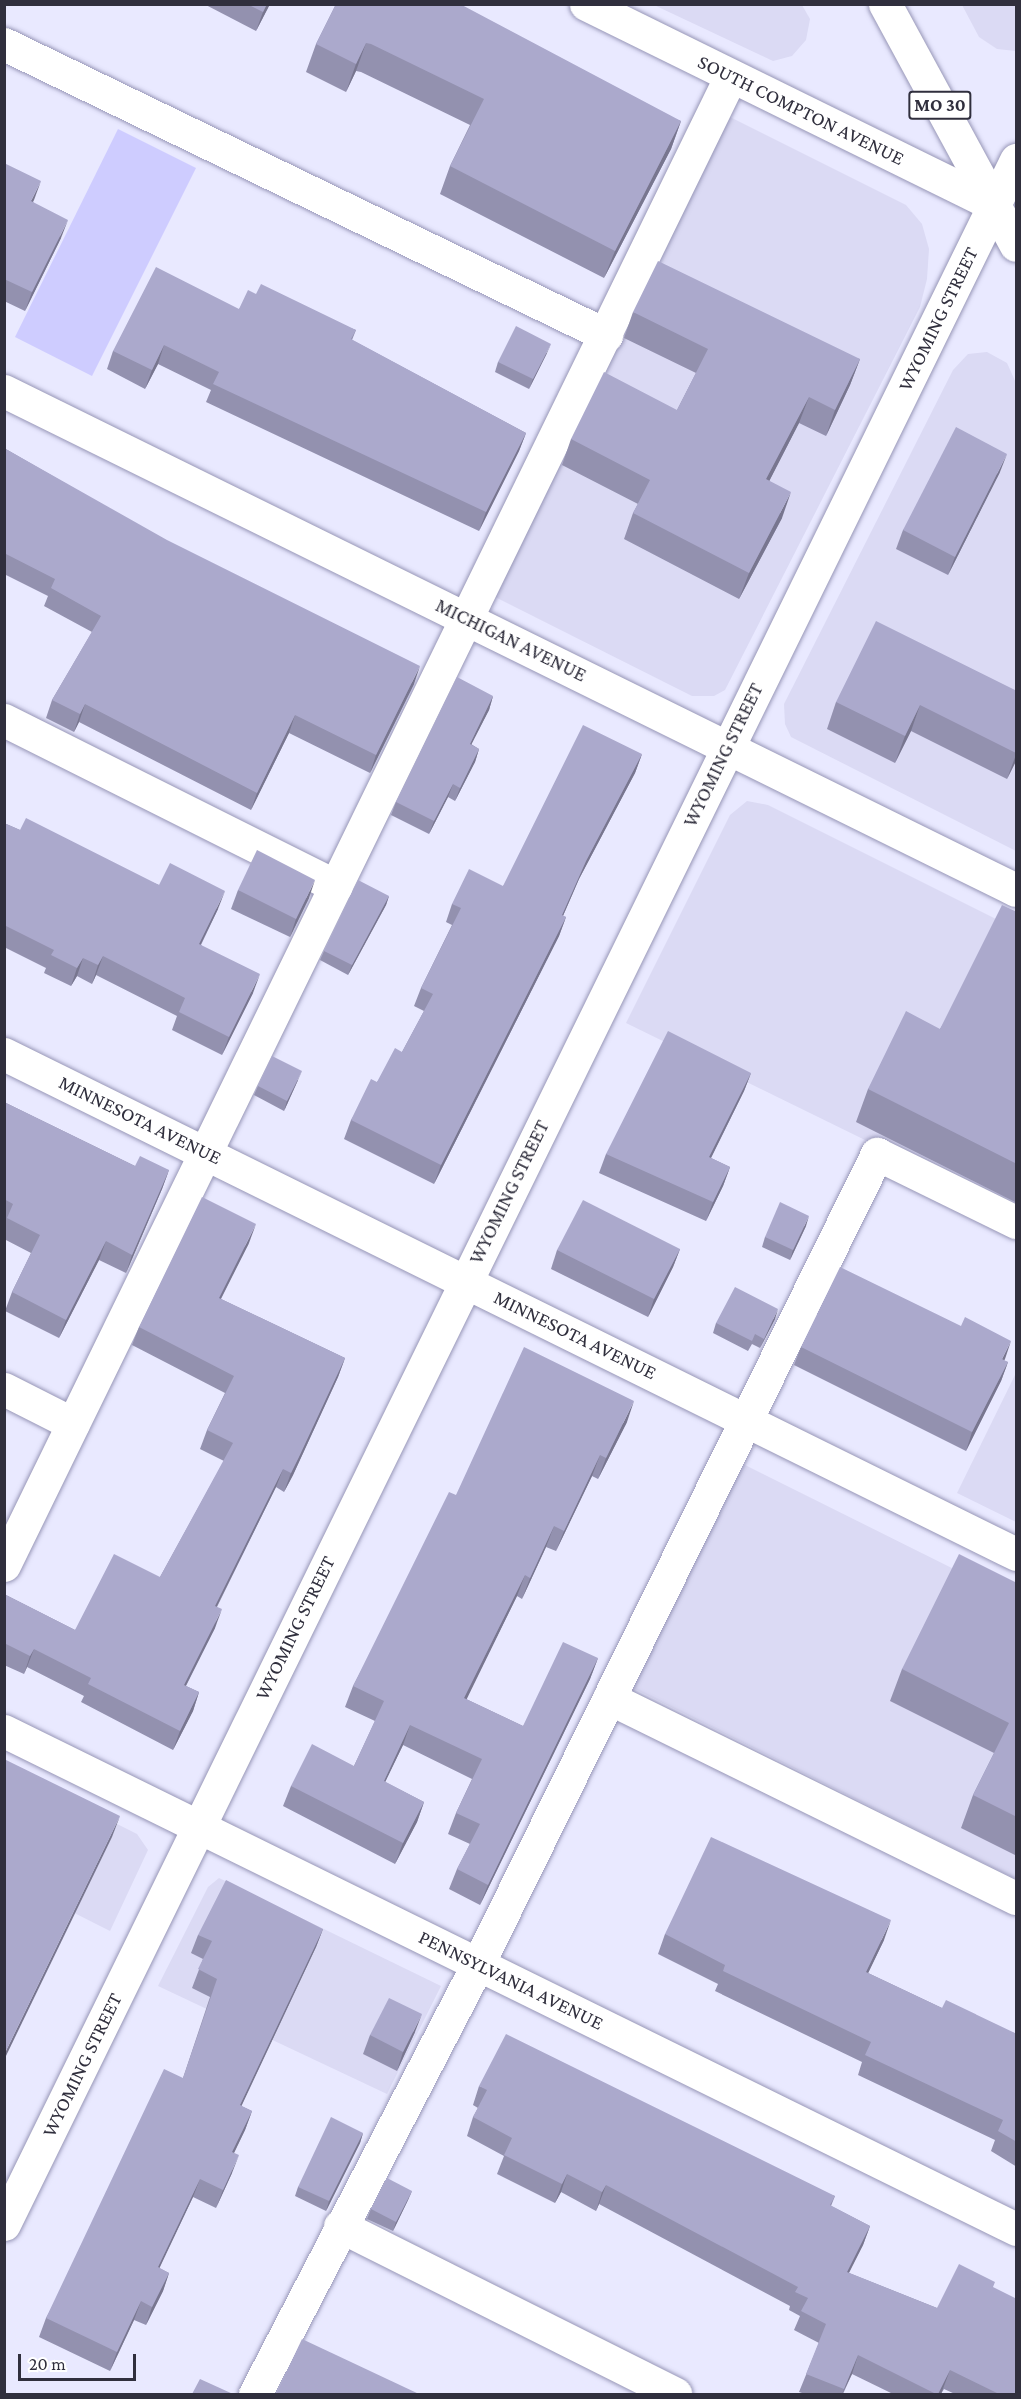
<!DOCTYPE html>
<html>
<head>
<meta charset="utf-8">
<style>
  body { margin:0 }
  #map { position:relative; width:1021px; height:2399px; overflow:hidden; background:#e9e9ff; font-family:"Crimson Pro",serif }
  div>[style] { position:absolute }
  .built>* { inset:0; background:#dbdaf4 }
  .green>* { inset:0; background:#ceccff }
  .roads { filter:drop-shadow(0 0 2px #9796b7) drop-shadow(0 0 2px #9796b7) }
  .minor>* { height:33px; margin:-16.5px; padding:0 16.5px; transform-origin:16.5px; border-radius:16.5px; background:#fff }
  .major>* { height:33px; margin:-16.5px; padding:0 16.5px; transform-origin:16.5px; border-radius:16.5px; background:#fff }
  .wall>* { inset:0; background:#9391af }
  .shaded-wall>* { inset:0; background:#78768f }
  .building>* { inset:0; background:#aba9cc }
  span { translate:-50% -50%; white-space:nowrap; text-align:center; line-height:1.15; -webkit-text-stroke:4.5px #fff; paint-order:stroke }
  .shield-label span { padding:2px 4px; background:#fff; border:2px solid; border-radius:4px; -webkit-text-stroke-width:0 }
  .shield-label { font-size:18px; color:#302f3d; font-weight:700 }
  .street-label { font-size:20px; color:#302f3d }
  .frame { position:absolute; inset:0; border:6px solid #302f3d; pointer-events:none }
  .scale { position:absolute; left:18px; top:2354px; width:118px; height:27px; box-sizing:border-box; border:3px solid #302f3d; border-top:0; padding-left:8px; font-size:18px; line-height:21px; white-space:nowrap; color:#302f3d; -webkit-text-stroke:4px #fff; paint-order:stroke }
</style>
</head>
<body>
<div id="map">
  <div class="built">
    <div style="clip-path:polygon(654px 5px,802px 5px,810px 19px,806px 40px,792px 56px,773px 61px)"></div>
    <div style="clip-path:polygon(962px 5px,1016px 5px,1016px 51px,997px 49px,979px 37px)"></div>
    <div style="clip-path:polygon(730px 117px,906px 205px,922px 224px,929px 249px,927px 279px,920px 307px,725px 690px,714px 696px,692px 696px,491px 595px)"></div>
    <div style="clip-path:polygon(987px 352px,1007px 363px,1016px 383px,1016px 851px,791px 737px,785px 724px,784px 704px,953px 370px,968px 354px)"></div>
    <div style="clip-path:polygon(747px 801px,768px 805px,1016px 929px,1016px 1214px,626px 1023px,730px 815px)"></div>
    <div style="clip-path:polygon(1016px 1373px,1016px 1522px,957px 1493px)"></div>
    <div style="clip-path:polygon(743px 1464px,1016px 1600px,1016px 1879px,627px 1685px)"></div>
    <div style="clip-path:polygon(4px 1767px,137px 1834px,148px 1850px,110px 1931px,5px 1878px)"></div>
    <div style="clip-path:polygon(219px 1878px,441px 1986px,387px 2094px,158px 1986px,208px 1887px)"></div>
  </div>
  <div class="green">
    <div style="clip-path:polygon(118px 129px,196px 168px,92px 376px,15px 337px)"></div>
  </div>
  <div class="roads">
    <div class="minor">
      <div style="left:586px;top:4px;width:456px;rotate:26.2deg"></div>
      <div style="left:4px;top:44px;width:669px;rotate:25.8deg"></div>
      <div style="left:4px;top:391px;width:1128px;rotate:26.25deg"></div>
      <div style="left:4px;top:720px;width:371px;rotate:26.6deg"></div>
      <div style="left:4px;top:1054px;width:1129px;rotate:26.29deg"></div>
      <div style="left:4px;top:1389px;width:77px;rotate:26.9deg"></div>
      <div style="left:4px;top:1565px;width:1657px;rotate:-63.98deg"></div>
      <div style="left:609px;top:1698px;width:453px;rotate:26.2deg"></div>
      <div style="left:4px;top:1731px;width:1128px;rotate:26.2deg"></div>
      <div style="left:4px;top:2224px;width:2299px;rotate:-63.88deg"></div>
      <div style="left:340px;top:2226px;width:375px;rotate:26.6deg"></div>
      <div style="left:255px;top:2394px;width:484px;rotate:-62.6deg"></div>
      <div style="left:478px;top:1964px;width:903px;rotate:-63.78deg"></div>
      <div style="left:877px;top:1154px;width:155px;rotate:26.1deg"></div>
    </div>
    <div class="major">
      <div style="left:885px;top:4px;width:274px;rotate:61.5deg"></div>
    </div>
  </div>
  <div class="wall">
    <div style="clip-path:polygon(204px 4px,270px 4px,256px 31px)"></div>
    <div style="clip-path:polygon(336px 4px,681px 121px,671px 149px,604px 278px,440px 194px,450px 166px,470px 125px,361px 72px,356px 71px,346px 92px,306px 72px,316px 44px)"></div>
    <div style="clip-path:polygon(4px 163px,33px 202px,61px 238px,25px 311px,4px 301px)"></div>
    <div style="clip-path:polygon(256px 294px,356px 330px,352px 340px,526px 433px,519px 451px,479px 531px,206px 402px,211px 390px,158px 364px,145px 389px,107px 369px,113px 351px,239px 309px)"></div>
    <div style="clip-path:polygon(633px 312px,860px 359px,850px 385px,826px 436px,799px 423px,769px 481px,782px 518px,739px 599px,624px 539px,633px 513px,638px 504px,562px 465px,571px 439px,677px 410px,696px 373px,624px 338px)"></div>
    <div style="clip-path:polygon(547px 353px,529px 389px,495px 372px,498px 362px)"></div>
    <div style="clip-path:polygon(4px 448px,414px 684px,370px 773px,289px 733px,251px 810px,79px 722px,74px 732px,46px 718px,52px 700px,92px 632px,44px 606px,48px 596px,4px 574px)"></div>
    <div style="clip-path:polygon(1000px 472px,948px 575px,896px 549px,903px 530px)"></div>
    <div style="clip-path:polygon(1017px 691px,1017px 759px,1007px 779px,911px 731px,895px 763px,827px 729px,836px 702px)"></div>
    <div style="clip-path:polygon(493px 696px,489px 710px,471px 744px,479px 749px,475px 762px,455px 801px,448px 797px,429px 834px,391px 815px,396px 802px)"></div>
    <div style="clip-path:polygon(642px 754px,635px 773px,579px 879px,563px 916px,566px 917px,559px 936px,434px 1184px,344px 1139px,351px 1120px,377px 1082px,402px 1052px,424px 1011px,414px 1006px,421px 988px,452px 925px,446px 922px,452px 904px,503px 886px)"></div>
    <div style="clip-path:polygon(4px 823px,20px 830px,159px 885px,218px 909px,201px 945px,253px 993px,222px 1055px,172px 1030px,177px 1016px,96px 975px,92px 984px,77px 976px,71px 986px,44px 973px,46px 968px,4px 947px)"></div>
    <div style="clip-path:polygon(238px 890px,309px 898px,290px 937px,231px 909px)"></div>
    <div style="clip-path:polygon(389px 896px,386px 905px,348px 975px,320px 960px,324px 951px)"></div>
    <div style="clip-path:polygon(1017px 912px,1017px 1203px,856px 1122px,868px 1089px,940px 1029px)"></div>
    <div style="clip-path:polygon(751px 1073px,744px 1091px,711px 1158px,730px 1167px,723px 1186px,706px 1221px,599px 1173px,606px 1154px)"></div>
    <div style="clip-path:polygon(298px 1080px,284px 1111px,254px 1095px,258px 1086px)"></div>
    <div style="clip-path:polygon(4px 1102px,135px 1166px,169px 1170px,162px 1189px,126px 1273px,99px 1260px,59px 1338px,5px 1311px,12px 1292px,31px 1253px,4px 1239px)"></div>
    <div style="clip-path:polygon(806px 1226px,790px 1260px,762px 1247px,765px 1237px)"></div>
    <div style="clip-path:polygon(249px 1243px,221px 1299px,345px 1358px,338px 1377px,293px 1475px,284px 1492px,276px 1487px,217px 1607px,215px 1628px,186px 1686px,199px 1692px,193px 1711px,173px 1750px,81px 1702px,84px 1696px,27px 1667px,24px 1674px,4px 1665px,4px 1594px,75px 1630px,160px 1577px,224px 1461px,200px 1449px,207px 1430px,225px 1393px,132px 1345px,139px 1327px)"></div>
    <div style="clip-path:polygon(680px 1249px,673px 1267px,648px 1317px,551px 1269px,557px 1250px)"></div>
    <div style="clip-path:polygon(775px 1319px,760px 1348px,752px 1344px,748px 1351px,713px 1333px,716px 1323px)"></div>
    <div style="clip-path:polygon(801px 1347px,1004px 1361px,1008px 1362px,1001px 1381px,966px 1451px,794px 1365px)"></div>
    <div style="clip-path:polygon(627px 1422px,598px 1479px,592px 1476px,556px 1551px,546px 1547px,522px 1599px,517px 1596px,466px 1699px,523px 1726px,598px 1658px,590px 1679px,480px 1905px,449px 1889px,457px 1869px,470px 1844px,448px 1834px,456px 1813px,472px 1779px,403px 1745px,385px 1782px,424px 1802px,417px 1822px,395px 1864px,283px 1806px,291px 1786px,354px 1766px,375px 1721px,345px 1707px,353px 1686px,456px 1495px)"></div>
    <div style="clip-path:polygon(1017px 1583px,1017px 1856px,961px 1828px,973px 1795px,994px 1753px,890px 1701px,902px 1669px)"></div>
    <div style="clip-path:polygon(323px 1929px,316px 1947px,241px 2106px,252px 2111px,245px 2130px,234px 2152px,232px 2173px,216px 2208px,193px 2197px,159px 2268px,169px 2273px,163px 2291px,146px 2325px,134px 2320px,110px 2371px,39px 2337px,46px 2318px,183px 2078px,210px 1997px,192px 1988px,203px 1959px,191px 1953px,198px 1935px)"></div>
    <div style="clip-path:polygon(665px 1934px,884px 1940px,868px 1973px,942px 2008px,1017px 2034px,1017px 2167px,991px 2151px,995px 2140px,858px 2075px,862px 2062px,715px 1991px,718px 1984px,658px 1954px)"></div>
    <div style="clip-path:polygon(415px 2032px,397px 2071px,363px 2054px,370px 2035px)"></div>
    <div style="clip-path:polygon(479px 2086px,835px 2196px,831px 2206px,870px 2226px,863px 2245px,849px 2273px,937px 2308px,993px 2288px,1017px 2394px,955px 2394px,944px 2389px,941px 2394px,893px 2394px,852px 2374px,843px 2394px,805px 2394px,799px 2392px,819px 2343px,794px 2330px,800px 2316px,789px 2310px,790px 2306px,599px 2204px,596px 2211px,561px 2192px,555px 2203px,497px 2174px,504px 2156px,467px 2136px,473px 2117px,478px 2108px,473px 2105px)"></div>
    <div style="clip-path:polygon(363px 2133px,360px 2143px,326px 2211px,295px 2196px,298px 2187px)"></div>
    <div style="clip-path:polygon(412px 2191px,408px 2200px,393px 2231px,367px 2219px,371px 2209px)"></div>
  </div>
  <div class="shaded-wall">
    <div style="clip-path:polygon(267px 4px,270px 4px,256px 31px,263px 12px)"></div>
    <div style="clip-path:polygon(366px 43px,356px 71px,346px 92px,356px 64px)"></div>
    <div style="clip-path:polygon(681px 121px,671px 149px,604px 278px,615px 251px)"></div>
    <div style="clip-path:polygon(41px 181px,34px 200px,24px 220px,31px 201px)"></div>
    <div style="clip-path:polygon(68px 220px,61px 238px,25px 311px,32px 292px)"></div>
    <div style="clip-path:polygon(551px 344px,547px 353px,529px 389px,533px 379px)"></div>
    <div style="clip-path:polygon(164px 345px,158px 364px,145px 389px,152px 370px)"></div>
    <div style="clip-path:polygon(860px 359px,850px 385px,826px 436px,835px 410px)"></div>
    <div style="clip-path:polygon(809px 397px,799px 423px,757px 505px,766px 479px)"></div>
    <div style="clip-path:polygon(526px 433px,519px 451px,479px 531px,486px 512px)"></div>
    <div style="clip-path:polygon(1007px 454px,1000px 472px,948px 575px,955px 557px)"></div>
    <div style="clip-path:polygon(791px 492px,782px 518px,739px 599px,749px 573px)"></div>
    <div style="clip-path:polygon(420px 666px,414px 684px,370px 773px,376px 755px)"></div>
    <div style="clip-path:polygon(493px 696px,489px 710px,465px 757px,470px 744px)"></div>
    <div style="clip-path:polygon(85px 704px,79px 722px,74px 732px,80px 714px)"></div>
    <div style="clip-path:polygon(920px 705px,911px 731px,895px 763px,905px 736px)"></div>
    <div style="clip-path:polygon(295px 715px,289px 733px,251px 810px,257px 793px)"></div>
    <div style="clip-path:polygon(479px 749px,475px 762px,455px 801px,460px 788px)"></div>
    <div style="clip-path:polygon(1017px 752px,1017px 759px,1007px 779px)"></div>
    <div style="clip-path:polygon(642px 754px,635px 773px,579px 879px,555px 934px,562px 915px,586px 861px)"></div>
    <div style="clip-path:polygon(453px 784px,448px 797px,429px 834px,434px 821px)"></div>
    <div style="clip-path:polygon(315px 880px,309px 898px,290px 937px,296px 919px)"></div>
    <div style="clip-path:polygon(225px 891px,218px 909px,192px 962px,199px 944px)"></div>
    <div style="clip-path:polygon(389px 896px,386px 905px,348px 975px,352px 965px)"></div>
    <div style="clip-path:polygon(566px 917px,559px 936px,434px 1184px,441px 1165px)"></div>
    <div style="clip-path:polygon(103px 956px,96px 975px,92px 984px,98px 965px)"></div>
    <div style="clip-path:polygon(83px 958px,77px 976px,71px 986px,77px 968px)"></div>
    <div style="clip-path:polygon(260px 974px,253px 993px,222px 1055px,229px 1037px)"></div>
    <div style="clip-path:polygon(302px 1071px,298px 1080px,284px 1111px,287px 1101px)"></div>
    <div style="clip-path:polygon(751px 1073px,744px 1091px,702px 1176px,709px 1157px)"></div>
    <div style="clip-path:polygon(730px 1167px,723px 1186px,706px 1221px,713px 1202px)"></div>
    <div style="clip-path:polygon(169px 1170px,162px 1189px,126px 1273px,132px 1255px)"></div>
    <div style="clip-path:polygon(809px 1216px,806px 1226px,790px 1260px,793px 1250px)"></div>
    <div style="clip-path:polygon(256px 1224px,249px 1243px,212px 1316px,219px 1298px)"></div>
    <div style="clip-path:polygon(106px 1241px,99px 1260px,59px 1338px,66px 1320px)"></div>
    <div style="clip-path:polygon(680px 1249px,673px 1267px,648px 1317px,654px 1299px)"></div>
    <div style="clip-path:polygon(778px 1309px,775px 1319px,760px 1348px,764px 1339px)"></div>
    <div style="clip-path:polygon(1011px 1341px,1005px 1359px,995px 1378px,1002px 1359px)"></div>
    <div style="clip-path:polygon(345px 1358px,338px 1377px,293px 1475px,284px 1492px,291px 1473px)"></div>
    <div style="clip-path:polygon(1008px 1362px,1001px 1381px,966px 1451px,972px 1432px)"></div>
    <div style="clip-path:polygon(634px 1401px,627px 1422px,598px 1479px,606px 1458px)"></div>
    <div style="clip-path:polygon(600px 1455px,592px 1476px,556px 1551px,564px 1531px)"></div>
    <div style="clip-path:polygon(283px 1469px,276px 1487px,208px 1624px,215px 1606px)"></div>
    <div style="clip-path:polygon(554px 1526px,546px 1547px,522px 1599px,530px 1578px)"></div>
    <div style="clip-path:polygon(525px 1575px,517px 1596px,457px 1719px,464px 1698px)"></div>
    <div style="clip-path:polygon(222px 1609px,215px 1628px,177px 1703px,184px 1685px)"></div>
    <div style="clip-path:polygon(34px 1649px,27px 1667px,24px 1674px,30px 1656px)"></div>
    <div style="clip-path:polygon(598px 1658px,590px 1679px,480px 1905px,488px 1885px)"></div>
    <div style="clip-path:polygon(199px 1692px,193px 1711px,173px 1750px,180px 1731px)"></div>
    <div style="clip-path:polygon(410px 1725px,403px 1745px,376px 1801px,384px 1781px)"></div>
    <div style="clip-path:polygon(424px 1802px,417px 1822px,395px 1864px,403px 1843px)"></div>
    <div style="clip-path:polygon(120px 1816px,112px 1837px,4px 2060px,4px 2055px)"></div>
    <div style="clip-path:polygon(891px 1920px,884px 1940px,859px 1992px,866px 1972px)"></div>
    <div style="clip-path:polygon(323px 1929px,316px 1947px,233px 2124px,240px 2105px)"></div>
    <div style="clip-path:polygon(422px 2014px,415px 2032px,397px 2071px,403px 2052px)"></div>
    <div style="clip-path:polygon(252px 2111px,245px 2130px,226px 2170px,232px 2152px)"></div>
    <div style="clip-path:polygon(363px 2133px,360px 2143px,326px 2211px,329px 2201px)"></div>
    <div style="clip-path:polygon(239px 2155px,232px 2173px,216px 2208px,223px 2190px)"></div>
    <div style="clip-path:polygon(567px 2174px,561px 2192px,555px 2203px,562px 2184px)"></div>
    <div style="clip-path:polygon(200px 2179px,193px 2197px,151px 2286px,158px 2267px)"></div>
    <div style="clip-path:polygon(606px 2185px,599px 2204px,596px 2211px,602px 2192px)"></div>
    <div style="clip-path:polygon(412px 2191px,408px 2200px,393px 2231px,396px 2222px)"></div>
    <div style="clip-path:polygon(870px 2226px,863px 2245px,840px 2290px,847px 2272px)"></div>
    <div style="clip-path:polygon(169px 2273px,163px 2291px,146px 2325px,152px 2307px)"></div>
    <div style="clip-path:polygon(141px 2301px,134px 2320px,110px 2371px,117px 2352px)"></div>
    <div style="clip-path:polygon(858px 2355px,852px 2374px,842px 2394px,844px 2389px)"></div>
    <div style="clip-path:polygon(950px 2370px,941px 2394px,938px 2394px)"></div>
  </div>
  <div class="building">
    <div style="clip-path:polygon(247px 4px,267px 4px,263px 12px)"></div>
    <div style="clip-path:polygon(336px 4px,460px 4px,681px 121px,615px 251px,450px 166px,484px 99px,371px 44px,366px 43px,356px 64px,316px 44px)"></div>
    <div style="clip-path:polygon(4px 163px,41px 181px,31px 201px,68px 220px,32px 292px,4px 279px)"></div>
    <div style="clip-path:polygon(658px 261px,860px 359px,835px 410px,809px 397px,766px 479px,791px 492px,749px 573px,633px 513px,650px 480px,571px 439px,604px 372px,677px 410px,708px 349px,633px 312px)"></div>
    <div style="clip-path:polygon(156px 267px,239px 309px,248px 290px,256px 294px,261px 284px,356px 330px,351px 339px,526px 433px,486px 512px,213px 384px,219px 372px,164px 345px,152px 370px,113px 351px)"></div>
    <div style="clip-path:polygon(516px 326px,551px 344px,533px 379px,498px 362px)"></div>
    <div style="clip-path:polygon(956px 427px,1007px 454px,955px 557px,903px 530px)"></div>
    <div style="clip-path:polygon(4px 448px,167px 540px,420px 666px,376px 755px,295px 715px,257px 793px,85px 704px,80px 714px,52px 700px,101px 616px,51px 588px,55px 579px,4px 553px)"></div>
    <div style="clip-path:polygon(876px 621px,1017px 691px,1016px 753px,920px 705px,905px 736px,836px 702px)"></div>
    <div style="clip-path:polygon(457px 677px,493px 696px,470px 744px,479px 749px,460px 788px,453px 784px,434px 821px,396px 802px)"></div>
    <div style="clip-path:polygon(583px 725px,642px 754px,586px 861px,562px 915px,566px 917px,441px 1165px,351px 1120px,371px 1079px,377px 1082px,395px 1048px,402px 1052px,433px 994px,421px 988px,461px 908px,452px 904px,469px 869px,503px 886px)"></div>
    <div style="clip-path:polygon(26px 818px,159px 885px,170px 863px,225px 891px,199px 944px,260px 974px,229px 1037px,179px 1012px,185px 998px,103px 956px,98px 965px,83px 958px,77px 968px,51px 955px,54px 950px,4px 925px,4px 823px,20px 830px)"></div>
    <div style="clip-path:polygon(257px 850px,315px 880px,296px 919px,238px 890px)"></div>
    <div style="clip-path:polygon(358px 880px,389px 896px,352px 965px,324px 951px)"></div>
    <div style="clip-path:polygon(1002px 905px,1017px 912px,1017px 1164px,868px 1089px,906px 1011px,940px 1029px)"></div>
    <div style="clip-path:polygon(668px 1031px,751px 1073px,709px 1157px,730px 1167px,713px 1202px,606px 1154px)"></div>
    <div style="clip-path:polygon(272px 1056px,302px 1071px,287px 1101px,258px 1086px)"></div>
    <div style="clip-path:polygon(4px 1102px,135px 1166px,140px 1156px,169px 1170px,132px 1255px,106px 1241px,66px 1320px,12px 1292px,40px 1235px,7px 1218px,13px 1204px,4px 1199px)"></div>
    <div style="clip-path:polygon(202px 1197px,256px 1224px,219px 1298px,345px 1358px,299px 1457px,291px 1473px,283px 1469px,215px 1606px,222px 1609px,184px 1685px,199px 1692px,180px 1731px,88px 1684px,91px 1678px,34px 1649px,30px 1656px,4px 1643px,4px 1594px,75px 1630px,114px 1554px,160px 1577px,233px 1443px,207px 1430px,234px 1376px,139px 1327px)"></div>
    <div style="clip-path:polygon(583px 1200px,680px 1249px,654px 1299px,557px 1250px)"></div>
    <div style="clip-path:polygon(780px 1202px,809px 1216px,793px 1250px,765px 1237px)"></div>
    <div style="clip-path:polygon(840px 1267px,961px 1326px,965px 1317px,1011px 1341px,1002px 1359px,1008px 1362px,972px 1432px,801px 1347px)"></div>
    <div style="clip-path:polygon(735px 1287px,778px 1309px,764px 1339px,755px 1334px,752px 1341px,716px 1323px)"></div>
    <div style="clip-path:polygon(524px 1347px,634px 1401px,606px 1458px,600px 1455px,564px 1531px,554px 1526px,530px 1578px,525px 1575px,464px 1698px,523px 1726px,563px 1642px,598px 1658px,488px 1885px,457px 1869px,480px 1824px,456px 1813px,482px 1759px,410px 1725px,384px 1781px,424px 1802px,403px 1843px,291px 1786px,312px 1744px,354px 1766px,384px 1701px,353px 1686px,449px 1492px,456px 1495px)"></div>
    <div style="clip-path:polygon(959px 1554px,1017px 1583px,1017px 1817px,973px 1795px,1009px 1723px,902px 1669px)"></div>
    <div style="clip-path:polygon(4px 1759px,120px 1816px,4px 2055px)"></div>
    <div style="clip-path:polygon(711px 1837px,891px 1920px,866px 1972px,942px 2008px,946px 2000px,1017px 2034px,1017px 2142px,998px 2131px,1003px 2120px,865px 2055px,871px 2042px,723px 1971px,725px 1965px,665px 1934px)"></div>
    <div style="clip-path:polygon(226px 1880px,323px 1929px,240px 2105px,252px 2111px,232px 2152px,239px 2155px,223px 2190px,200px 2179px,158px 2267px,169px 2273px,152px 2307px,141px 2301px,117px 2352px,46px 2318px,164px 2069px,183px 2078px,217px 1979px,198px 1969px,212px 1941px,198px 1935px)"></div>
    <div style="clip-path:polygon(389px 1998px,422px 2014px,403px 2052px,370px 2035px)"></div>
    <div style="clip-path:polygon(506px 2034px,835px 2196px,830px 2205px,870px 2226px,847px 2272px,937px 2308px,959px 2264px,995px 2282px,993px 2287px,1017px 2299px,1017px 2394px,999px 2394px,950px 2370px,938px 2394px,936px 2394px,858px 2355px,844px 2389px,806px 2374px,826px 2324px,801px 2311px,808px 2298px,795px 2292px,798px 2287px,606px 2185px,602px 2192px,567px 2174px,562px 2184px,504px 2155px,512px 2138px,473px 2117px,487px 2090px,479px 2086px)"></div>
    <div style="clip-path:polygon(331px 2117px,363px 2133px,329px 2201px,298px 2187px)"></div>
    <div style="clip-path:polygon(387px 2178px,412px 2191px,396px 2222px,371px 2209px)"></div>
    <div style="clip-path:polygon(302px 2339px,419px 2394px,276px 2394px)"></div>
    <div style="clip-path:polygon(200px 2379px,233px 2394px,192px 2394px)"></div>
  </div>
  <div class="shield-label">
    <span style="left:940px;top:105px">MO 30</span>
  </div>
  <div class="street-label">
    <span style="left:801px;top:110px;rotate:26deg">SOUTH COMPTON AVENUE</span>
    <span style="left:938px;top:319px;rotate:-64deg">WYOMING STREET</span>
    <span style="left:511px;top:640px;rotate:26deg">MICHIGAN AVENUE</span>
    <span style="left:723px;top:755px;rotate:-64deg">WYOMING STREET</span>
    <span style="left:140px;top:1120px;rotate:26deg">MINNESOTA AVENUE</span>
    <span style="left:509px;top:1192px;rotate:-64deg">WYOMING STREET</span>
    <span style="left:575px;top:1335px;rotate:26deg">MINNESOTA AVENUE</span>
    <span style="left:295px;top:1628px;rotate:-64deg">WYOMING STREET</span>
    <span style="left:511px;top:1980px;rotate:26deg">PENNSYLVANIA AVENUE</span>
    <span style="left:82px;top:2065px;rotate:-64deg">WYOMING STREET</span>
  </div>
  <div class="frame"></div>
  <div class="scale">20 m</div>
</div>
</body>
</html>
